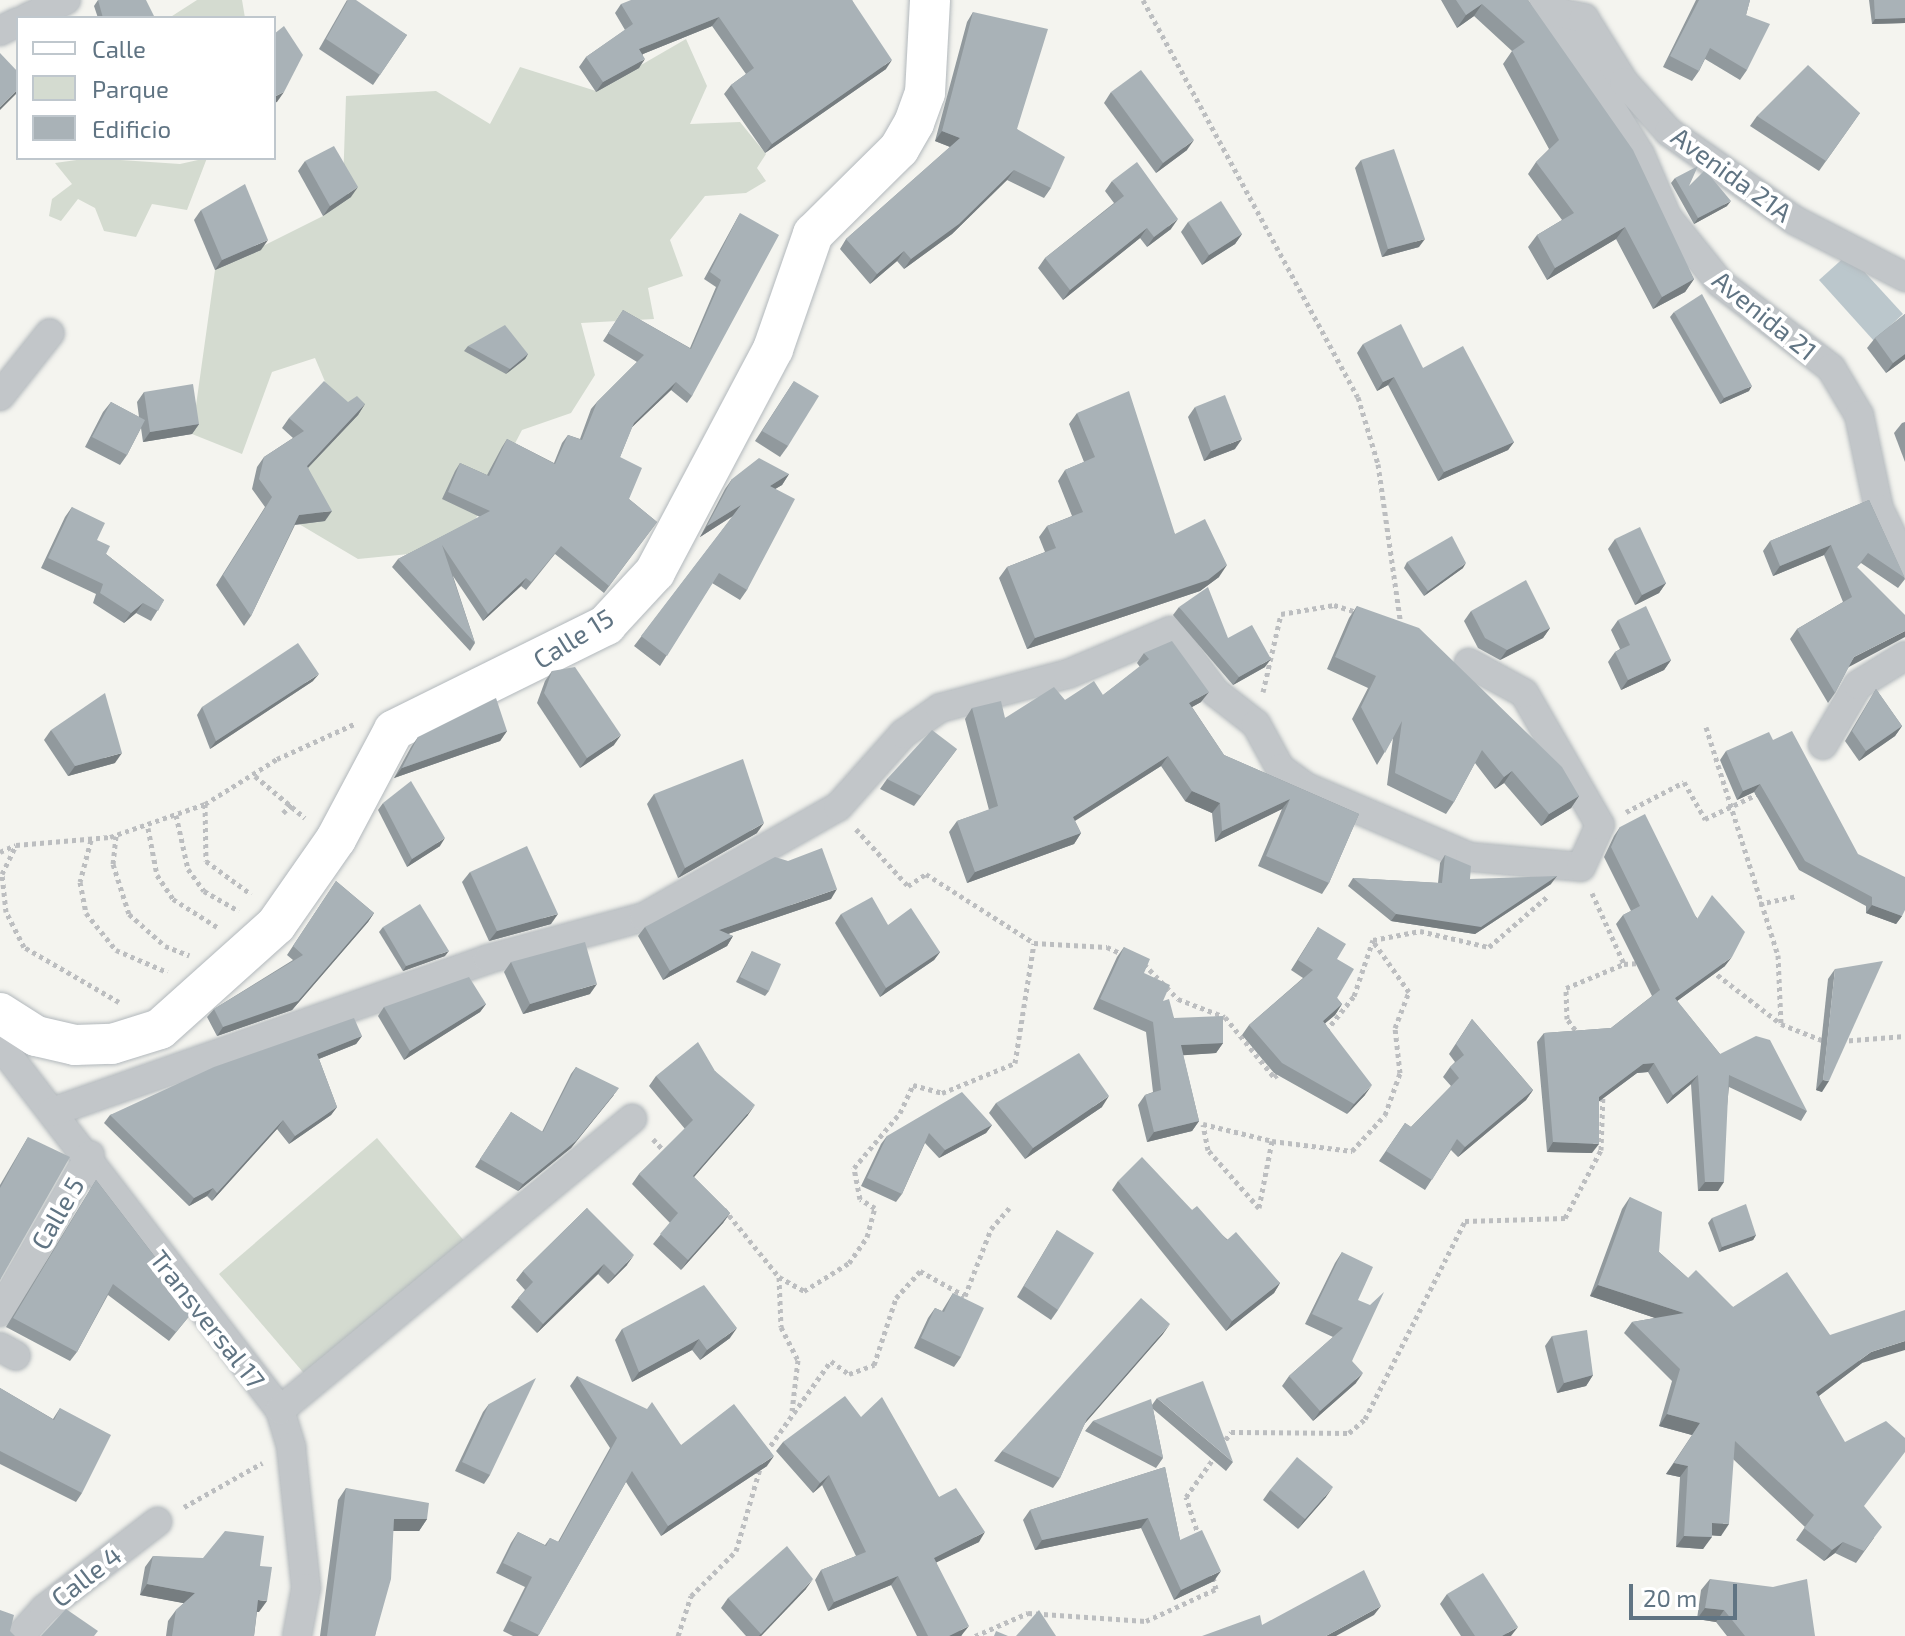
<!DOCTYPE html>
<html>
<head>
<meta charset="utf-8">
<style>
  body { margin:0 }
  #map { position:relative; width:1905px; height:1636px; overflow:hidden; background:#f4f4ef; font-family:"Exo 2",sans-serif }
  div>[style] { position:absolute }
  .green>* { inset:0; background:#d4dbd0 }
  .water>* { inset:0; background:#bbc7cc }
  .path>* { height:5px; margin-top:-2.5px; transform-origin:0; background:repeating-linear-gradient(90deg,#bcbec0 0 4px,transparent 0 8px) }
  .roads { filter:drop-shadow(0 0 2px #b2b8bc) drop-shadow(0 0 2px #b2b8bc) }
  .street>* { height:28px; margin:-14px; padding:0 14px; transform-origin:14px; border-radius:14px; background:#c2c6c9 }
  .secondary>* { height:40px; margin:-20px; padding:0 20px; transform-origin:20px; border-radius:20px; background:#fff }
  .wall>* { inset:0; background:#91999d }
  .shaded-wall>* { inset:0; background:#767d80 }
  .building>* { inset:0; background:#a9b2b7 }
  span { translate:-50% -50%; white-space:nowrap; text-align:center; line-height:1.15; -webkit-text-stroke:8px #fff; paint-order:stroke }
  .street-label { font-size:26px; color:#607483 }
  .legend { position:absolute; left:16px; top:16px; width:260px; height:144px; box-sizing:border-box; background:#fff; border:2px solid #bfc7cd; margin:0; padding:10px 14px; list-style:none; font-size:24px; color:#607483 }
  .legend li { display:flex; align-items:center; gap:16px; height:40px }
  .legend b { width:40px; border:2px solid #bfc7cd }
  .scale { position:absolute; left:1629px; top:1584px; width:108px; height:36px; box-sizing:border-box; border:4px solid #607483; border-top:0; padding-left:10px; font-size:24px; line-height:28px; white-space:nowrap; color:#607483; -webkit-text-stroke:6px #fff; paint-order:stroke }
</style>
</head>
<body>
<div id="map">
  <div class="green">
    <div style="clip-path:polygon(197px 0,242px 0,245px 18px,169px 18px)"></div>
    <div style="clip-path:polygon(686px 39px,707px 86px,690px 124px,740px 122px,766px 154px,757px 168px,766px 181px,746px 193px,705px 196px,670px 240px,683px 276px,648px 288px,654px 319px,581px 323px,595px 375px,571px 413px,522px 430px,460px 549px,358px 559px,272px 508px,343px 424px,315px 358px,272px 372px,242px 454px,192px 434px,215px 270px,323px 216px,343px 184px,346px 96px,436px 91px,490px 124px,520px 67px,596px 91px)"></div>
    <div style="clip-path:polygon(91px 158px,180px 164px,207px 158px,187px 210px,152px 204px,136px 237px,104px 231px,95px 208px,78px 199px,61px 221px,49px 216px,52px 199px,72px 184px,55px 163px)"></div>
    <div style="clip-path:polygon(377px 1138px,466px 1243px,308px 1378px,219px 1274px)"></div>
  </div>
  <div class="water">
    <div style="clip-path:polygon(1848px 254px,1903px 314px,1874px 341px,1819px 280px)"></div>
  </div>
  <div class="path">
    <div style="left:1143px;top:0;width:451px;rotate:61.6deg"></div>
    <div style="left:1358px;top:397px;width:70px;rotate:73.4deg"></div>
    <div style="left:1378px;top:464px;width:163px;rotate:81.9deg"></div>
    <div style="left:1263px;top:692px;width:80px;rotate:-77deg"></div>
    <div style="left:1281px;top:614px;width:54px;rotate:-9.6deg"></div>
    <div style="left:1334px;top:605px;width:24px;rotate:17deg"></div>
    <div style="left:1706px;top:727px;width:239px;rotate:72.5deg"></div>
    <div style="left:1778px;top:955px;width:68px;rotate:87.5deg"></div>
    <div style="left:255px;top:776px;width:65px;rotate:40deg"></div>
    <div style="left:205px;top:804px;width:85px;rotate:-32deg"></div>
    <div style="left:277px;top:759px;width:85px;rotate:-24.4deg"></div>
    <div style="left:1626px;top:812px;width:65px;rotate:-27.3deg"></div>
    <div style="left:1684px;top:782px;width:43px;rotate:60.4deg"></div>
    <div style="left:1705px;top:819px;width:63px;rotate:-25.3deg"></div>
    <div style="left:283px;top:813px;width:16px;rotate:-45deg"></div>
    <div style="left:176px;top:815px;width:55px;rotate:77.5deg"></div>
    <div style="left:188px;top:869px;width:27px;rotate:54deg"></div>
    <div style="left:204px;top:891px;width:40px;rotate:29.7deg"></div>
    <div style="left:148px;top:828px;width:48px;rotate:79.2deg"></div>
    <div style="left:157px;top:875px;width:29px;rotate:56deg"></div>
    <div style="left:173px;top:899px;width:52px;rotate:32.5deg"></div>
    <div style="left:856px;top:829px;width:77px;rotate:47.6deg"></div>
    <div style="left:908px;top:886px;width:22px;rotate:-34deg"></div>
    <div style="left:926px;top:874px;width:128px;rotate:32.6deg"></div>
    <div style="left:1034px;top:943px;width:73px;rotate:3.1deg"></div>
    <div style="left:1107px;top:947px;width:19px;rotate:25deg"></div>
    <div style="left:116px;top:836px;width:28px;rotate:96deg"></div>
    <div style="left:113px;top:864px;width:52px;rotate:72.3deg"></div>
    <div style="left:129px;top:914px;width:48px;rotate:41.6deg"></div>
    <div style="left:165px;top:946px;width:26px;rotate:21deg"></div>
    <div style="left:91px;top:840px;width:43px;rotate:104.7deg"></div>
    <div style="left:80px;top:882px;width:32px;rotate:79deg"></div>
    <div style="left:86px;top:913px;width:48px;rotate:51deg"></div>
    <div style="left:116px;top:950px;width:56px;rotate:23.3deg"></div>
    <div style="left:0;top:852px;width:17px;rotate:-24deg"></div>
    <div style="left:1592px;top:893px;width:78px;rotate:65.7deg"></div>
    <div style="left:1624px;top:964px;width:16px;rotate:-4deg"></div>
    <div style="left:1759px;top:904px;width:38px;rotate:-12deg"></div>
    <div style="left:1144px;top:964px;width:49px;rotate:45.8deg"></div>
    <div style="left:1178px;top:999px;width:50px;rotate:21deg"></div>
    <div style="left:1225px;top:1017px;width:77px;rotate:50.8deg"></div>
    <div style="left:1274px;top:1077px;width:7px;rotate:-34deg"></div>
    <div style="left:1711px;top:970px;width:88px;rotate:37.6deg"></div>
    <div style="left:1781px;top:1024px;width:49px;rotate:21.4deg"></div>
    <div style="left:119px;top:1002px;width:110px;rotate:-149.9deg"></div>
    <div style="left:24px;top:947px;width:39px;rotate:-117deg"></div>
    <div style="left:6px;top:912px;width:38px;rotate:-96deg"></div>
    <div style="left:2px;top:874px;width:32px;rotate:-64deg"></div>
    <div style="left:16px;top:845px;width:94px;rotate:-4.9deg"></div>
    <div style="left:110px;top:837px;width:101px;rotate:-19.2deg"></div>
    <div style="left:205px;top:804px;width:57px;rotate:89deg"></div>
    <div style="left:206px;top:861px;width:56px;rotate:36.3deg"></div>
    <div style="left:1326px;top:1031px;width:45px;rotate:-51.3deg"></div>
    <div style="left:1354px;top:996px;width:59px;rotate:-71.3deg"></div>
    <div style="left:1373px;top:940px;width:48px;rotate:-10.8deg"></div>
    <div style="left:1420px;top:931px;width:71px;rotate:13.1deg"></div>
    <div style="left:1489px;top:947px;width:79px;rotate:-40.9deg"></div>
    <div style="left:1580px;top:1036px;width:21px;rotate:-127deg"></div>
    <div style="left:1567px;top:1019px;width:31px;rotate:-92deg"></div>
    <div style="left:1566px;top:988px;width:63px;rotate:-22.5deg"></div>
    <div style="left:1841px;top:1041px;width:64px;rotate:-4.5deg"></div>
    <div style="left:1203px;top:1124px;width:71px;rotate:13.8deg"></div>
    <div style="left:1272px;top:1141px;width:68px;rotate:101deg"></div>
    <div style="left:1259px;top:1208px;width:77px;rotate:-131.3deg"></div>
    <div style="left:1208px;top:1150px;width:26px;rotate:-101deg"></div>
    <div style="left:653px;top:1139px;width:22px;rotate:47deg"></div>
    <div style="left:1272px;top:1141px;width:81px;rotate:7.1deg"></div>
    <div style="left:1352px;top:1151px;width:49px;rotate:-47.5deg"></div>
    <div style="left:1385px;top:1115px;width:45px;rotate:-70.3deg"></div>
    <div style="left:1400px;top:1073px;width:45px;rotate:-96.3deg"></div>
    <div style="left:1395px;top:1028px;width:39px;rotate:-69deg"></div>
    <div style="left:1409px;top:992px;width:62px;rotate:-125.2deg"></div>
    <div style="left:724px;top:1209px;width:87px;rotate:51deg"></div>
    <div style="left:779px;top:1277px;width:50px;rotate:87.7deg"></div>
    <div style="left:781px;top:1327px;width:37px;rotate:63deg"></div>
    <div style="left:798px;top:1360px;width:51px;rotate:96.7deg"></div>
    <div style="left:779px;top:1277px;width:29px;rotate:29deg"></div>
    <div style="left:804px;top:1291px;width:53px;rotate:-31.9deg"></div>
    <div style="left:849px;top:1263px;width:32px;rotate:-55deg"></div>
    <div style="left:867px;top:1237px;width:30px;rotate:-75deg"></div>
    <div style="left:875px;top:1208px;width:17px;rotate:-149deg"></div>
    <div style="left:860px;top:1199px;width:32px;rotate:-101deg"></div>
    <div style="left:854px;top:1168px;width:72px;rotate:-50.1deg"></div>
    <div style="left:900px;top:1113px;width:31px;rotate:-65deg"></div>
    <div style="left:913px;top:1085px;width:30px;rotate:15deg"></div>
    <div style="left:942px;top:1093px;width:79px;rotate:-22.3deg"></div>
    <div style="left:1015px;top:1063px;width:121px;rotate:-81deg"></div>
    <div style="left:1221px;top:1446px;width:17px;rotate:-54deg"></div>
    <div style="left:1231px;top:1432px;width:118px;rotate:0.5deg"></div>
    <div style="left:1349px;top:1433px;width:21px;rotate:-41deg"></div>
    <div style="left:1365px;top:1419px;width:222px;rotate:-63.2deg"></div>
    <div style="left:1465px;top:1221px;width:100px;rotate:-1.7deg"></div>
    <div style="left:1565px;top:1218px;width:77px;rotate:-62.1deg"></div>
    <div style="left:1601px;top:1150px;width:58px;rotate:-88deg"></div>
    <div style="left:766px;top:1452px;width:112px;rotate:-54.5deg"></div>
    <div style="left:831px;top:1361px;width:22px;rotate:36deg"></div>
    <div style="left:849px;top:1374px;width:27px;rotate:-20deg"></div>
    <div style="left:874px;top:1365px;width:71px;rotate:-71.8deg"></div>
    <div style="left:896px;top:1298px;width:36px;rotate:-48deg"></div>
    <div style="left:920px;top:1271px;width:51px;rotate:29.1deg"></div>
    <div style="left:965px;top:1296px;width:72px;rotate:-68.8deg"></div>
    <div style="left:991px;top:1229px;width:28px;rotate:-49deg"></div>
    <div style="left:184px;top:1507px;width:90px;rotate:-29.4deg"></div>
    <div style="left:1199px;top:1537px;width:42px;rotate:-108deg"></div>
    <div style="left:1186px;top:1497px;width:52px;rotate:-54.5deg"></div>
    <div style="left:678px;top:1636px;width:42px;rotate:-72deg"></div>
    <div style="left:691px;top:1596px;width:64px;rotate:-45deg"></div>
    <div style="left:736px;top:1551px;width:90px;rotate:-73.8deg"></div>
    <div style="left:975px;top:1636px;width:58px;rotate:-23.5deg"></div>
    <div style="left:1028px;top:1613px;width:118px;rotate:3.9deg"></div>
    <div style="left:1146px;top:1621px;width:77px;rotate:-24.6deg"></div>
    <div style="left:1216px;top:1589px;width:12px;rotate:-104deg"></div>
  </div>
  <div class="roads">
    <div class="street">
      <div style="left:1544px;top:0;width:181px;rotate:58.1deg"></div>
      <div style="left:1640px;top:154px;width:69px;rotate:66.8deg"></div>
      <div style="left:1667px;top:217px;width:85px;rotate:51.2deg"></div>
      <div style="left:1720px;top:283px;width:140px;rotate:37.4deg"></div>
      <div style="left:1831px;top:368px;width:55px;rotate:59.2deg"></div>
      <div style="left:1859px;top:415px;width:96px;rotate:78deg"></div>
      <div style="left:1879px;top:509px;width:59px;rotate:63.9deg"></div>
      <div style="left:1554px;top:12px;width:31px;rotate:11deg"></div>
      <div style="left:1584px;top:18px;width:75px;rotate:58deg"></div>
      <div style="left:1624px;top:82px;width:67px;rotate:48deg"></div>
      <div style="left:1669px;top:132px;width:153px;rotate:35.1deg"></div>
      <div style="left:1794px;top:220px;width:125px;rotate:27.2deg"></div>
      <div style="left:27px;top:18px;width:43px;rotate:-24.8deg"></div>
      <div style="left:0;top:31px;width:20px;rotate:-27deg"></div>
      <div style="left:0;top:396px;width:80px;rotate:-51.6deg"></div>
      <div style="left:1823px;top:745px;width:69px;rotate:-59.7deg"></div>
      <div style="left:1858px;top:685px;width:55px;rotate:-31.7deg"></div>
      <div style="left:0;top:1045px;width:460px;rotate:52.5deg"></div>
      <div style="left:280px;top:1410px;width:39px;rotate:73deg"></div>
      <div style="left:291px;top:1447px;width:142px;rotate:83.9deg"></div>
      <div style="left:306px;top:1588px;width:49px;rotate:100.6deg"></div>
      <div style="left:52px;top:1112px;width:462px;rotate:-19.3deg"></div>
      <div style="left:488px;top:959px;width:162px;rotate:-15.1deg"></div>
      <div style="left:644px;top:917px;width:223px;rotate:-29.6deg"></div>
      <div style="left:838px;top:807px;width:98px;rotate:-48.3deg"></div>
      <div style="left:903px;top:734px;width:45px;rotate:-35.1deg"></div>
      <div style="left:940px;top:708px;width:132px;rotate:-14.9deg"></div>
      <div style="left:1068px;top:674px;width:111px;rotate:-22.9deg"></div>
      <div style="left:1170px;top:631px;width:76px;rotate:53.6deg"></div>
      <div style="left:1215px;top:692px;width:52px;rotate:38deg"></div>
      <div style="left:1256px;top:724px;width:50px;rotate:61.4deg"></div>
      <div style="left:1280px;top:768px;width:34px;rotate:36deg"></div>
      <div style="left:1308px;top:788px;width:176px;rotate:23.1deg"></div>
      <div style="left:1470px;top:857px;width:111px;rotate:5.1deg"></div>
      <div style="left:1581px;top:867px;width:46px;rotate:-65.7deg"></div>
      <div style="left:1600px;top:825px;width:152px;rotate:-119.9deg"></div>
      <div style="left:1524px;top:693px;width:63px;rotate:-151.4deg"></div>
      <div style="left:0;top:1312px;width:181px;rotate:-60.2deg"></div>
      <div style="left:0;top:1347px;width:18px;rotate:29deg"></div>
      <div style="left:280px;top:1410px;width:457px;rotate:-39.6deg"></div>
      <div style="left:20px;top:1636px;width:36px;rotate:-48deg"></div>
      <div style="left:44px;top:1609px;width:143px;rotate:-37.6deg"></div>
    </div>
    <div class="secondary">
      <div style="left:0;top:1013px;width:43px;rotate:32.6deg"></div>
      <div style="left:36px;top:1036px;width:40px;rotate:13deg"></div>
      <div style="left:75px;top:1045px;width:37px;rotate:-2deg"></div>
      <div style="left:112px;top:1044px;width:50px;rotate:-17.4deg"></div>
      <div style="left:160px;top:1029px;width:156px;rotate:-41.9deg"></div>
      <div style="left:276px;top:925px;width:105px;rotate:-55.1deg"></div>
      <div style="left:336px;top:839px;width:123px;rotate:-62deg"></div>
      <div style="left:394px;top:730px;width:237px;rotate:-26.3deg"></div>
      <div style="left:606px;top:625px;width:72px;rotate:-47.2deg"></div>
      <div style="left:655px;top:572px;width:252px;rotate:-62.1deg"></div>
      <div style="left:773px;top:349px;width:122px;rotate:-70.8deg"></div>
      <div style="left:813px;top:234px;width:121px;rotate:-44.7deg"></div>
      <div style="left:899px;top:149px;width:30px;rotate:-60deg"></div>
      <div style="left:914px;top:123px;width:32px;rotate:-70deg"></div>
      <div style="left:925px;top:93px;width:93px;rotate:-86.9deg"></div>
    </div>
  </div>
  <div class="wall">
    <div style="clip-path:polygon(98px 0,155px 18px,98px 18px,94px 6px)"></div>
    <div style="clip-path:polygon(347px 0,407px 35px,373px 85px,319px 49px)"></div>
    <div style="clip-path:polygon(852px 0,886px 69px,765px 153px,724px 94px,731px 85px,746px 74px,712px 26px,643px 54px,639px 68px,596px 92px,579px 67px,586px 57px,625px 30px,615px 13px,621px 4px)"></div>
    <div style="clip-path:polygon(1441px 0,1528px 0,1694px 279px,1685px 292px,1653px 309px,1616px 239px,1547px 280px,1528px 247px,1537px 235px,1562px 220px,1528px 174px,1536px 162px,1549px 149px,1503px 64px,1512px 51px,1474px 16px,1457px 28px)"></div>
    <div style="clip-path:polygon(1696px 0,1750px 0,1746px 15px,1747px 70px,1740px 80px,1705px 59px,1699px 71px,1692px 81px,1663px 67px)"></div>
    <div style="clip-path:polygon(1869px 0,1905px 0,1905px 23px,1872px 24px)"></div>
    <div style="clip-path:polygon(973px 12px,1017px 129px,1051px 188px,1044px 198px,1007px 180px,952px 234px,904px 269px,897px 261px,870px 284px,840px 249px,846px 239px,950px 147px,935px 141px,967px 22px)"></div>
    <div style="clip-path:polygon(1111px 92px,1187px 150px,1156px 173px,1104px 103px)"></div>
    <div style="clip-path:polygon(1860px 113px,1819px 171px,1750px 126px,1757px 116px)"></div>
    <div style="clip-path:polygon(1361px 160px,1419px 247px,1382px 257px,1355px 168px)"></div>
    <div style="clip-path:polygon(305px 161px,351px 197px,323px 216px,298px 171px)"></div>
    <div style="clip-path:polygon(1675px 178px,1689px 186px,1727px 206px,1694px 224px,1671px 183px)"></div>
    <div style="clip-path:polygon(1112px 181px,1171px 229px,1147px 247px,1140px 238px,1063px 300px,1038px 268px,1045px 258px,1114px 203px,1105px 191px)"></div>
    <div style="clip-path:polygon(201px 210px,261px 250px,215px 270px,194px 220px)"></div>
    <div style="clip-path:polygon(740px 213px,692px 396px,687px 403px,671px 390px,632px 427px,620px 457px,629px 499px,657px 522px,604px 593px,555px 554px,526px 590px,521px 586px,483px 621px,453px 576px,475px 643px,470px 651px,392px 567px,398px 559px,480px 517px,442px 499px,455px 471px,460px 463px,487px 475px,502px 447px,507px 439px,554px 463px,562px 443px,568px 435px,580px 439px,591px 409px,597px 402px,637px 362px,603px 341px,623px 310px,690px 348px,716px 287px,704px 279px)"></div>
    <div style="clip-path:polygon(1188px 222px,1242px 234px,1235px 244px,1202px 265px,1181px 232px)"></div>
    <div style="clip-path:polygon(1674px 312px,1749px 391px,1720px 404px,1670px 317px)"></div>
    <div style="clip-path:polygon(1905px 314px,1905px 359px,1886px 373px,1867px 348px,1875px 338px)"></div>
    <div style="clip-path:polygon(1363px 344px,1423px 368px,1514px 442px,1508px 450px,1438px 481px,1388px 385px,1377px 391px,1357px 353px)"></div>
    <div style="clip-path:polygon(468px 346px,528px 354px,525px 359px,506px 374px,464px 351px)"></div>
    <div style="clip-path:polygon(794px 381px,788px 446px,780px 457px,755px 441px)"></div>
    <div style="clip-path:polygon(144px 392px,199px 424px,192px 434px,143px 442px,141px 428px,127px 455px,120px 465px,85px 447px,103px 412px,111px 402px,139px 417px,137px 402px)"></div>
    <div style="clip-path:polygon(348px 402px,365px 404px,358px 415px,308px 468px,325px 521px,295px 525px,251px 616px,244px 626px,216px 585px,265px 507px,252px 489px,257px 467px,264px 457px,293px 438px,282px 428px,289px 418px)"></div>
    <div style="clip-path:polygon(1195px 407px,1235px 449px,1204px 461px,1188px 417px)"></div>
    <div style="clip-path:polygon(1077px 413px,1175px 534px,1219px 577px,1200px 591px,1027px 649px,999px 578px,1007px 567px,1045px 552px,1039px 537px,1047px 526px,1072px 516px,1058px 481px,1065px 470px,1084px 462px,1069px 424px)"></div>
    <div style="clip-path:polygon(1905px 422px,1905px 462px,1894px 433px,1902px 423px)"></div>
    <div style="clip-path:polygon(789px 474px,782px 485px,775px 489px,747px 590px,740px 600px,712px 583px,660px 666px,634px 646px,733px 516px,700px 537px,725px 489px,732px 479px)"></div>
    <div style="clip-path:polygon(1869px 500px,1905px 579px,1898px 588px,1861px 563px,1857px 567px,1849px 666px,1835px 693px,1828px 703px,1790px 639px,1797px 629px,1843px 602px,1824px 555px,1773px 576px,1763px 551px,1770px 541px)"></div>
    <div style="clip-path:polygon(72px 507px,106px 554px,164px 600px,151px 621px,136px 613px,124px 623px,93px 603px,96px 594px,41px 568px,65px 517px)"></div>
    <div style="clip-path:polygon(1615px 539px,1666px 583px,1659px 593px,1635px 605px,1608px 549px)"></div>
    <div style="clip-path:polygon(1407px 562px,1463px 568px,1424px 596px,1404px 568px)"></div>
    <div style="clip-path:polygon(1357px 606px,1579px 796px,1571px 808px,1541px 826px,1504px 783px,1495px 789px,1475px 763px,1454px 802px,1446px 814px,1387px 785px,1393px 738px,1377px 765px,1352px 719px,1368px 688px,1327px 669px,1349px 618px)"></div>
    <div style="clip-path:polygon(1179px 607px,1265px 667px,1233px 685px,1173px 615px)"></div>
    <div style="clip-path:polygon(1471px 611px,1550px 628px,1543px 638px,1500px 660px,1478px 648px,1464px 621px)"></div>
    <div style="clip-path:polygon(1618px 620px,1671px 660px,1664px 670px,1621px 690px,1608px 662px,1615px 652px,1620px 649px,1611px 630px)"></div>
    <div style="clip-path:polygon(1144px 653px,1201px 702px,1192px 707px,1224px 755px,1359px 814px,1329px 883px,1322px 894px,1258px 866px,1282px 809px,1215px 842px,1212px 813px,1185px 801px,1161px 766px,1075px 821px,1081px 833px,1074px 844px,967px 883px,949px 832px,957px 821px,989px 810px,965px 719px,972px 708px,1005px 718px,1065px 700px,1103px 695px,1140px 667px,1137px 663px)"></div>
    <div style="clip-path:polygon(552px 671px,614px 745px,580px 768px,537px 703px,545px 681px)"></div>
    <div style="clip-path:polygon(313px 681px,210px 749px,197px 715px,202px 707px)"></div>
    <div style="clip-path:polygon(1876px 689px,1902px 726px,1895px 736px,1859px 761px,1845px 741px)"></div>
    <div style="clip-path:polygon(51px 730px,115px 763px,68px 776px,44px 740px)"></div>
    <div style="clip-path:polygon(507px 731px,500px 741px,394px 778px,411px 747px,418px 737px)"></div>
    <div style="clip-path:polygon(1773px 740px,1902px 916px,1896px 924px,1866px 913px,1866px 906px,1799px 870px,1754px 792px,1737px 800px,1720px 760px,1726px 751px)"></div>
    <div style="clip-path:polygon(957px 749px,914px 806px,880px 789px,887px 779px)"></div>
    <div style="clip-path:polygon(654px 794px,757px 833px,678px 878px,647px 804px)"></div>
    <div style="clip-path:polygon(383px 803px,440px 846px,407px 867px,378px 810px)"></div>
    <div style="clip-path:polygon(1620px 827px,1697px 918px,1725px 966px,1677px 1001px,1720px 1054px,1807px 1111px,1801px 1121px,1729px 1087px,1718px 1191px,1698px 1191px,1691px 1084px,1667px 1104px,1648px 1072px,1637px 1073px,1599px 1101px,1592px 1153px,1547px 1152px,1537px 1042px,1544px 1033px,1611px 1028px,1652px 996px,1616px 924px,1623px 915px,1631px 911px,1604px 857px,1614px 836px)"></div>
    <div style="clip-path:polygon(1445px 855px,1470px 879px,1551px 884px,1475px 934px,1391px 921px,1348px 886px,1353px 878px,1438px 883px,1440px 863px)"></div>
    <div style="clip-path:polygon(470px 872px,551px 924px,489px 941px,462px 882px)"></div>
    <div style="clip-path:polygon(336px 881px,374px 913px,368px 922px,292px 1010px,217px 1036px,207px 1017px,214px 1009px,293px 960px,287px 955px)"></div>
    <div style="clip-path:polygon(831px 899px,728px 934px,733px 936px,727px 946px,663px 980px,638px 936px,645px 927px)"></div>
    <div style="clip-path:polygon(841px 914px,888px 925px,940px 952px,934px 960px,880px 997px,835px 923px)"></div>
    <div style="clip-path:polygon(383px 927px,445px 956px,403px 971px,379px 932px)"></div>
    <div style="clip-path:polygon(1318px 927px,1337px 959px,1337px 998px,1342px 1004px,1335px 1015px,1325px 1023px,1365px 1095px,1347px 1114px,1274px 1073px,1242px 1035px,1249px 1025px,1303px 978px,1291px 970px)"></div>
    <div style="clip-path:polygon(1124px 947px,1174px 1018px,1223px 1043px,1216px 1053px,1183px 1055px,1199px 1121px,1192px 1131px,1147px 1142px,1138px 1105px,1145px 1095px,1153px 1092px,1146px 1032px,1093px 1009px,1117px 957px)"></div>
    <div style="clip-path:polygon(752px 951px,769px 991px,765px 996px,736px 982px)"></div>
    <div style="clip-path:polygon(511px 962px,590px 994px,523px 1014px,504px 972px)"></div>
    <div style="clip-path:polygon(1835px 969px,1822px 1092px,1816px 1090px,1828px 979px)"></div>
    <div style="clip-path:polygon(486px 1004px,480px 1012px,404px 1060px,378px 1016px,384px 1007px)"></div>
    <div style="clip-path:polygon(1472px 1019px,1533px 1090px,1526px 1100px,1458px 1157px,1451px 1150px,1425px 1190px,1379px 1161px,1405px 1123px,1411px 1127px,1451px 1086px,1443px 1077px,1450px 1067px,1455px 1062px,1449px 1054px)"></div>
    <div style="clip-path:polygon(362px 1036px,356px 1044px,319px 1059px,337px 1107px,331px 1115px,289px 1144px,277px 1129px,212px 1201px,207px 1196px,189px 1206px,104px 1123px,110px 1115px)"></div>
    <div style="clip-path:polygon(576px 1067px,614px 1095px,571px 1148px,518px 1191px,475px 1167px,511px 1112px,542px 1132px,571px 1074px)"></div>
    <div style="clip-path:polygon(715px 1071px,748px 1115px,694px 1177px,730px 1213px,723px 1223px,681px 1270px,653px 1244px,670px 1223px,632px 1184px,639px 1174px,685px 1129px,649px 1086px,656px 1076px)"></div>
    <div style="clip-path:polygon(996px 1103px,1102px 1107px,1025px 1159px,989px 1113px)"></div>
    <div style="clip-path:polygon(992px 1125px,986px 1133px,939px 1158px,925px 1143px,902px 1194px,896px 1202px,861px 1186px,881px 1144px,887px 1136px)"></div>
    <div style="clip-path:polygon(28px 1137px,0 1280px,0 1185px)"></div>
    <div style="clip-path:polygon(96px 1180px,195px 1309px,169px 1341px,108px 1295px,77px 1352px,70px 1361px,6px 1327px)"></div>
    <div style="clip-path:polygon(1118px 1181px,1192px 1210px,1280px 1283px,1274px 1293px,1226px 1331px,1112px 1190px)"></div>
    <div style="clip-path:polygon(1630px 1197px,1659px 1252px,1688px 1278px,1733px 1307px,1830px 1335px,1862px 1363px,1819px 1396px,1864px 1507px,1874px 1538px,1856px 1563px,1835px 1553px,1824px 1561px,1796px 1540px,1805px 1527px,1733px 1459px,1721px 1536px,1712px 1535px,1703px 1549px,1676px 1547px,1680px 1477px,1666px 1474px,1692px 1435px,1659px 1426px,1672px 1381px,1624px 1333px,1632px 1322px,1655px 1318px,1590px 1296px,1622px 1209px)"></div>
    <div style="clip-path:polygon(587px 1208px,627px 1265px,608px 1284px,598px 1274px,537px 1333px,511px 1307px,525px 1290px,516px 1280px,523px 1271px)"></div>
    <div style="clip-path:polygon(1712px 1218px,1756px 1235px,1753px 1240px,1719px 1252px,1708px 1223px)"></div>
    <div style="clip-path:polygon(1057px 1230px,1058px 1310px,1051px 1320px,1017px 1297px)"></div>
    <div style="clip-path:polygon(1342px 1252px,1358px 1300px,1352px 1361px,1356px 1383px,1313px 1421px,1282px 1386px,1289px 1376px,1333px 1337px,1305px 1324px,1335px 1263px)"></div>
    <div style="clip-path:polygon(953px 1293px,961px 1357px,954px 1367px,914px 1348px,928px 1318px,935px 1308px,942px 1311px)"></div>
    <div style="clip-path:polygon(622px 1329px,730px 1338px,700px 1360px,692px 1350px,632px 1382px,615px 1340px)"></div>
    <div style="clip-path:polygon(1163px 1334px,1085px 1423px,1060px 1478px,1053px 1488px,994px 1461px,1002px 1451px)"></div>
    <div style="clip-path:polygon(1552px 1336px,1593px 1375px,1586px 1386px,1557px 1393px,1545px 1346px)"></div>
    <div style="clip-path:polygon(577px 1376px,681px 1445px,767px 1466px,661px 1536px,626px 1482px,538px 1636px,513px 1636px,503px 1631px,525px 1587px,496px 1573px,511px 1543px,518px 1532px,545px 1545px,550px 1538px,558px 1542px,610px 1448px,570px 1386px)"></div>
    <div style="clip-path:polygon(0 1388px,53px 1419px,60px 1408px,82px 1493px,76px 1502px,0 1464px)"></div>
    <div style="clip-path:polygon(1157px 1398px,1233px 1462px,1226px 1471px,1153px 1409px,1163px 1458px,1156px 1468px,1085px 1431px,1093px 1421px,1152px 1405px)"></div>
    <div style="clip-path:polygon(489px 1404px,490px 1475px,484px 1484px,455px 1471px,483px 1412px)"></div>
    <div style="clip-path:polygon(861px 1417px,939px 1497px,979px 1542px,936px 1562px,962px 1635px,961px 1636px,917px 1636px,891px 1585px,828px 1611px,815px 1580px,821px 1570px,856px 1556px,822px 1485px,813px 1493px,776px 1451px,783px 1442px)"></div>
    <div style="clip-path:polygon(1165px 1467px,1180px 1540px,1214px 1581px,1174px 1600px,1141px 1528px,1035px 1550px,1023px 1520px,1030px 1510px)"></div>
    <div style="clip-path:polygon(346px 1488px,427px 1519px,419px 1531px,393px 1531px,375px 1636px,320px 1636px,338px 1500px)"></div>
    <div style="clip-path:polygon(1270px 1490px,1326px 1497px,1298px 1529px,1263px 1500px)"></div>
    <div style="clip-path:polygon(153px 1556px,260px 1566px,259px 1612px,257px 1612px,254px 1636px,166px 1636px,168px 1621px,176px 1610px,184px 1603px,140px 1595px,145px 1567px)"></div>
    <div style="clip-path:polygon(1710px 1579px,1815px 1636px,1727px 1636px,1716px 1622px,1697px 1619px,1701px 1590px)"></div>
    <div style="clip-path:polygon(806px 1589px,761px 1636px,746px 1636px,721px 1608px,728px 1598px)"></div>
    <div style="clip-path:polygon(1447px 1594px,1511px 1636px,1461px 1636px,1440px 1604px)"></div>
  </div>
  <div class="shaded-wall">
    <div style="clip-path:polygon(1482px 4px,1474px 16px,1457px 28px,1466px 15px)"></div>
    <div style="clip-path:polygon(719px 17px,712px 26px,633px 58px,639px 49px)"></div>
    <div style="clip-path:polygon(1905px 18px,1905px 23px,1872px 24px,1875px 19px)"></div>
    <div style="clip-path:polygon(645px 59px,639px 68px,596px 92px,603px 82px)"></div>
    <div style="clip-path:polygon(892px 60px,886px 69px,765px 153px,772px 144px)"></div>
    <div style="clip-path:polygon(18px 89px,18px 92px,0 110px,0 107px)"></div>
    <div style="clip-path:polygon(284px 92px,277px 102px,274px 103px,274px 97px)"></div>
    <div style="clip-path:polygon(942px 131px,960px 138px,953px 148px,935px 141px)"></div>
    <div style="clip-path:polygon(1194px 140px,1187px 150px,1156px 173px,1163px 163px)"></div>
    <div style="clip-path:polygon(1014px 170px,1007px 180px,952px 234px,904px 269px,911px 259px)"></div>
    <div style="clip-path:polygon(358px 187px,351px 197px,323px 216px,330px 206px)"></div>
    <div style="clip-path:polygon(1731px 201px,1727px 206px,1694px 224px,1698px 218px)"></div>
    <div style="clip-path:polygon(1178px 219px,1171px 229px,1147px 247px,1154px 237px)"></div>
    <div style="clip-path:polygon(1625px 227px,1616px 239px,1547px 280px,1555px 268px)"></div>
    <div style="clip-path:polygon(1147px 228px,1140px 238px,1063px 300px,1070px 290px)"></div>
    <div style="clip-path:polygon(1242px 234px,1235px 244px,1202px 265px,1209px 255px)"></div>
    <div style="clip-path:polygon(1425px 239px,1419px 247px,1382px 257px,1388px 249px)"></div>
    <div style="clip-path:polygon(268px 240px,261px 250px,215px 270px,222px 260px)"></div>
    <div style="clip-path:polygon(904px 251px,897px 261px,870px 284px,877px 274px)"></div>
    <div style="clip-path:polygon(1694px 279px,1685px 292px,1653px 309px,1662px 297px)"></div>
    <div style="clip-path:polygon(528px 354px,525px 359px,506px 374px,510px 369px)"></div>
    <div style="clip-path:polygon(1905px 354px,1905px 359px,1886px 373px,1893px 363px)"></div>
    <div style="clip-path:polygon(1394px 377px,1388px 385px,1377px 391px,1383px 382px)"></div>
    <div style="clip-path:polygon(676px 382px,671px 390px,628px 431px,634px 423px)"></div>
    <div style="clip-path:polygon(1752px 386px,1749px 391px,1720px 404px,1724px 398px)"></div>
    <div style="clip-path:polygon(365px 404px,358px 415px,300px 476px,307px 466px)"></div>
    <div style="clip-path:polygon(199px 424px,192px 434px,143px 442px,150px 432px)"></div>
    <div style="clip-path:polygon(1242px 439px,1235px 449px,1204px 461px,1211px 451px)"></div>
    <div style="clip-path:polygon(1514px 442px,1508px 450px,1438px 481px,1444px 472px)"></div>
    <div style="clip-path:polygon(789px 474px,782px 485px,763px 496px,770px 486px)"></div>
    <div style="clip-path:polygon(741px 505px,734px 515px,700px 537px,707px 526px)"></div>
    <div style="clip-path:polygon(332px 511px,325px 521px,292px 525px,299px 515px)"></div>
    <div style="clip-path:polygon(1831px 545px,1824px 555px,1773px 576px,1780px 566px)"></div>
    <div style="clip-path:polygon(1466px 563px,1463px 568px,1424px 596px,1428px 591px)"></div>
    <div style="clip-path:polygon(1227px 565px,1219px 577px,1200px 591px,1027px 649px,1035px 638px)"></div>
    <div style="clip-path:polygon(526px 578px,521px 586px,483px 621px,488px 614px)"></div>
    <div style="clip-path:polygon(1666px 583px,1659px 593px,1635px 605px,1642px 595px)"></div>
    <div style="clip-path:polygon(143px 603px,136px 613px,124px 623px,131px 613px)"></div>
    <div style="clip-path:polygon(1550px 628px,1543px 638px,1500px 660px,1507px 650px)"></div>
    <div style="clip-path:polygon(1905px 631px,1905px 637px,1847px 668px,1854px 657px)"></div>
    <div style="clip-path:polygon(1271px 659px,1265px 667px,1233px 685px,1239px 677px)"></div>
    <div style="clip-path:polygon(1671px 660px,1664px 670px,1621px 690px,1628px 680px)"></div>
    <div style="clip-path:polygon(319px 674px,313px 681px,210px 749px,216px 741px)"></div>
    <div style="clip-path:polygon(1209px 692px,1201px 702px,1181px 713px,1189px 703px)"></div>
    <div style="clip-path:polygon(1902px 726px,1895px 736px,1859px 761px,1866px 751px)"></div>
    <div style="clip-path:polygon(507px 731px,500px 741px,394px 778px,402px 768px)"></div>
    <div style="clip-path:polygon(621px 735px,614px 745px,580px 768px,587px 758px)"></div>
    <div style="clip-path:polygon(122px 753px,115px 763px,68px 776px,75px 766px)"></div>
    <div style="clip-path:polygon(1168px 756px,1161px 766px,1065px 827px,1073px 817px)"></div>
    <div style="clip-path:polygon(1512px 771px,1504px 783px,1495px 789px,1504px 777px)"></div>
    <div style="clip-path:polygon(1760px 784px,1754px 792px,1737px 800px,1743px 791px)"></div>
    <div style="clip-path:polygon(1192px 791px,1220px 803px,1212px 813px,1185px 801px)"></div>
    <div style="clip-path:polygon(1579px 796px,1571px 808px,1541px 826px,1549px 814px)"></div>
    <div style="clip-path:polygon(1290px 799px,1282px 809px,1215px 842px,1222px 831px)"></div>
    <div style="clip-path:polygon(764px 823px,757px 833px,678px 878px,685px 868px)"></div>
    <div style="clip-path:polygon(1081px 833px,1074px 844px,967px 883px,975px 872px)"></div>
    <div style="clip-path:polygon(445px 838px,440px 846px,407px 867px,412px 859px)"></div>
    <div style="clip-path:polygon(1557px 876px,1551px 884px,1475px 934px,1391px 921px,1396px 914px)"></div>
    <div style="clip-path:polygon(837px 889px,831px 899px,713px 939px,719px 930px)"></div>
    <div style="clip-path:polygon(1872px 905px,1902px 916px,1896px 924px,1866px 913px)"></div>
    <div style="clip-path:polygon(374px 913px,368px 922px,292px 1010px,217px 1036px,223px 1027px)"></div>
    <div style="clip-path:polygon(558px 914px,551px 924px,489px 941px,497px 931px)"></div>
    <div style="clip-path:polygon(733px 936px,727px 946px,663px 980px,670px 971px)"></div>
    <div style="clip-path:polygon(449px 951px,445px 956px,403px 971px,406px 966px)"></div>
    <div style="clip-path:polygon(940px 952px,934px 960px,880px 997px,886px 988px)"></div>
    <div style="clip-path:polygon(1732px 957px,1725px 966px,1669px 1007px,1675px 998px)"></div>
    <div style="clip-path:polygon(597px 984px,590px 994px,523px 1014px,530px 1004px)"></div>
    <div style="clip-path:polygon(486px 1004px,480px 1012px,404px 1060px,410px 1051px)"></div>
    <div style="clip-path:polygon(1342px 1004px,1335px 1015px,1316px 1031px,1323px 1021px)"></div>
    <div style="clip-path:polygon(362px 1036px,356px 1044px,311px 1062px,317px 1054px)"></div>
    <div style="clip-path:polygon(1223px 1043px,1216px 1053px,1173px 1056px,1181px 1045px)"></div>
    <div style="clip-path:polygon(1654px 1063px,1648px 1072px,1637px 1073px,1593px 1106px,1599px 1097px,1643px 1064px)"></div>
    <div style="clip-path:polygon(1698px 1075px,1691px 1084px,1667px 1104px,1673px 1095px)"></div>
    <div style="clip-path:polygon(1823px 1080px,1829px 1081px,1822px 1092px,1816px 1090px)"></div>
    <div style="clip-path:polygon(1372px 1085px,1365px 1095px,1347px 1114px,1354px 1104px)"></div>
    <div style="clip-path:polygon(619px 1088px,571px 1148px,518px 1191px,523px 1184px)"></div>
    <div style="clip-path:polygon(1533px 1090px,1526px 1100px,1458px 1157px,1465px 1147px)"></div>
    <div style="clip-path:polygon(1109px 1096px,1102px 1107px,1025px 1159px,1033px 1148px)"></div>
    <div style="clip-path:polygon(755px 1105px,748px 1115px,686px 1186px,693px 1176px)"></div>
    <div style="clip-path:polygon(337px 1107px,331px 1115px,289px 1144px,295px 1136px)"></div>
    <div style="clip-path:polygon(283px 1120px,277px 1129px,212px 1201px,217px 1193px)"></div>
    <div style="clip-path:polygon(1199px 1121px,1192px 1131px,1147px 1142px,1154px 1132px)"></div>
    <div style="clip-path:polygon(992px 1125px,986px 1133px,939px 1158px,945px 1150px)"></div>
    <div style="clip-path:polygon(1553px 1142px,1599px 1144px,1592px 1153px,1547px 1152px)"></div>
    <div style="clip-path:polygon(1705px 1182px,1724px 1182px,1718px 1191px,1698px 1191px)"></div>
    <div style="clip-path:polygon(213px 1188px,207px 1196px,189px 1206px,194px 1198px)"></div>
    <div style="clip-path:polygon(730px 1213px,723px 1223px,681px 1270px,688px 1260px)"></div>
    <div style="clip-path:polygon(1756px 1235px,1753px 1240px,1719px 1252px,1722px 1247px)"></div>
    <div style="clip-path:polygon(634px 1255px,627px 1265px,608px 1284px,615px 1275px)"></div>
    <div style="clip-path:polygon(604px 1264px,598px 1274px,537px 1333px,543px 1324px)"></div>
    <div style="clip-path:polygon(1280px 1283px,1274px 1293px,1226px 1331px,1232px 1321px)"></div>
    <div style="clip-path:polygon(1598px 1285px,1684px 1313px,1676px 1325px,1590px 1296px)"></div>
    <div style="clip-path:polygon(1170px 1324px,1163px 1334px,1080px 1429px,1087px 1419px)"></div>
    <div style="clip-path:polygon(737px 1328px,730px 1338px,700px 1360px,707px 1350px)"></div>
    <div style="clip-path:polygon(699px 1339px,692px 1350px,632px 1382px,639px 1372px)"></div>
    <div style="clip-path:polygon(1905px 1341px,1905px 1350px,1862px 1363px,1808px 1404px,1816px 1392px,1871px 1352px)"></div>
    <div style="clip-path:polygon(1363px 1373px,1356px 1383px,1313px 1421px,1320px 1411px)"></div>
    <div style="clip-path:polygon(1593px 1375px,1586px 1386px,1557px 1393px,1564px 1383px)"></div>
    <div style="clip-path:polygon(1667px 1414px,1700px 1423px,1692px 1435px,1659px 1426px)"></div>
    <div style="clip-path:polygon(774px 1456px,767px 1466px,661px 1536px,668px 1526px)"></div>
    <div style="clip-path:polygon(1674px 1463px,1688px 1466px,1680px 1477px,1666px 1474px)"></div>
    <div style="clip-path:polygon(829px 1475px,822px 1485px,813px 1493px,820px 1483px)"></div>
    <div style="clip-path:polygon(1333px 1487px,1326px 1497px,1298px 1529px,1305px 1519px)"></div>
    <div style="clip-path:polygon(1148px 1518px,1141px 1528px,1035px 1550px,1042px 1540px)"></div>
    <div style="clip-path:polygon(394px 1519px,427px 1519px,419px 1531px,385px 1531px)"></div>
    <div style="clip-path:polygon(1712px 1523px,1729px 1524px,1721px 1536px,1704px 1535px)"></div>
    <div style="clip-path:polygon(985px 1532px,979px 1542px,927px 1567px,934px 1558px)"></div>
    <div style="clip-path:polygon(1684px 1536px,1712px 1537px,1703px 1549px,1676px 1547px)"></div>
    <div style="clip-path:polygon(1843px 1542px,1835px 1553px,1824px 1561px,1832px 1550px)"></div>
    <div style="clip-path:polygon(1221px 1571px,1214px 1581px,1174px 1600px,1181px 1590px)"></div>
    <div style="clip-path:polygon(898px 1576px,891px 1585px,828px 1611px,834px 1602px)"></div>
    <div style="clip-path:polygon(813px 1579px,806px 1589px,761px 1636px,759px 1636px)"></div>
    <div style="clip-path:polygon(147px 1584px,195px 1593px,188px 1604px,140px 1595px)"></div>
    <div style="clip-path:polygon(258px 1600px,267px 1601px,259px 1612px,251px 1611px)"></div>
    <div style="clip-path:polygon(1381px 1606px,1374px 1615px,1336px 1636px,1326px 1636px)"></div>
    <div style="clip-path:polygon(1705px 1608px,1724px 1610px,1716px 1622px,1697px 1619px)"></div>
    <div style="clip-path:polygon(969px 1626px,961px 1636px,949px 1636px)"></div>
    <div style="clip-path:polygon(1518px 1627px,1511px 1636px,1502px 1636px)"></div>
  </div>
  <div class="building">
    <div style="clip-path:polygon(98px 0,146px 0,155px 18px,103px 18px)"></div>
    <div style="clip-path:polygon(348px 0,356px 0,407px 35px,380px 75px,326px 39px)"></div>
    <div style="clip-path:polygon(631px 0,852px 0,892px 60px,772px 144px,731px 85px,754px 68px,719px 17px,639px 49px,645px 59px,603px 82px,586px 57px,633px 24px,621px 4px)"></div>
    <div style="clip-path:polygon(1456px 0,1528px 0,1633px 150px,1694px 279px,1662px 297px,1625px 227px,1555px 268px,1537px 235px,1574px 213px,1536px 162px,1559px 140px,1512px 51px,1525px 42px,1482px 4px,1466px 15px)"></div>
    <div style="clip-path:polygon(1699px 0,1750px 0,1746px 15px,1770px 24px,1747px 70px,1710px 48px,1699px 71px,1670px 56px)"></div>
    <div style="clip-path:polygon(1874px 0,1905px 0,1905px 18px,1875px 19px)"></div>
    <div style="clip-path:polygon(973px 12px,1048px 29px,1017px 129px,1065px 157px,1051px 188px,1014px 170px,959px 224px,911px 259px,904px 251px,877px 274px,846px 239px,960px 138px,942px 131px)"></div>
    <div style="clip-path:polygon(284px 26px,303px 55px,284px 92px,274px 97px,274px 34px)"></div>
    <div style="clip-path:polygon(0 53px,18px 72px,18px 89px,0 107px)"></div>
    <div style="clip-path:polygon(1808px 65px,1860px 113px,1826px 161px,1757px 116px)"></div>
    <div style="clip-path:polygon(1141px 70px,1194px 140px,1163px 163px,1111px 92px)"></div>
    <div style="clip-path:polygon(334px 146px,358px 187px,330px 206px,305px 161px)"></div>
    <div style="clip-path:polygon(1394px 149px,1425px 239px,1388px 249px,1361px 160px)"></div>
    <div style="clip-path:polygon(1137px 162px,1178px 219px,1154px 237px,1147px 228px,1070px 290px,1045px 258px,1124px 196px,1112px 181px)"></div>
    <div style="clip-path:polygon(1698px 166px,1689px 186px,1705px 170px,1731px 201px,1698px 218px,1675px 178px)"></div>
    <div style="clip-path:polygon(245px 184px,268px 240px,222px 260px,201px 210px)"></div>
    <div style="clip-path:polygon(1221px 201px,1242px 234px,1209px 255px,1188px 222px)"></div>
    <div style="clip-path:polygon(740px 213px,779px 235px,692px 396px,676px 382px,634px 423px,620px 457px,642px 468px,629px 499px,657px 522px,609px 586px,561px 546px,531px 582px,526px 578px,488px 614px,442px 545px,475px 643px,398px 559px,490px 511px,448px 492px,460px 463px,489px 476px,507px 439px,555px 464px,568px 435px,582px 440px,597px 402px,644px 355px,608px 333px,623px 310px,691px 349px,721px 280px,710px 272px)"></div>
    <div style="clip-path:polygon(1702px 294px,1752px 386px,1724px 398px,1674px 312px)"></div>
    <div style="clip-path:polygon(1905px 314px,1905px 354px,1893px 363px,1875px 338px)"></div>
    <div style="clip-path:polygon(1401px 324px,1423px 368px,1463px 346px,1514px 442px,1444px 472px,1394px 377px,1383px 382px,1363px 344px)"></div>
    <div style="clip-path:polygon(505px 325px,528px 354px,510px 369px,468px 346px)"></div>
    <div style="clip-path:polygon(324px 381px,348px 402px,357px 396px,365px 404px,307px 466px,332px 511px,299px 515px,251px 616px,223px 575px,272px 497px,259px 479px,264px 457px,304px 431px,289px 418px)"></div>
    <div style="clip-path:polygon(794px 381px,819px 396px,788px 446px,762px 431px)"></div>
    <div style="clip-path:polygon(193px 384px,199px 424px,150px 432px,144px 392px)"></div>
    <div style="clip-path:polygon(1129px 391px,1175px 534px,1205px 519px,1227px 565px,1208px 580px,1035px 638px,1007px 567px,1056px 548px,1047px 526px,1083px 512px,1065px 470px,1095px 457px,1077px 413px)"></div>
    <div style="clip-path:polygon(1225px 395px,1242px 439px,1211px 451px,1195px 407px)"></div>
    <div style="clip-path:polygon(111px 402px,145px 420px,127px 455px,92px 437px)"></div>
    <div style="clip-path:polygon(759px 458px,789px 474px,770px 486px,795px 499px,747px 590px,719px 573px,667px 656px,641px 636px,741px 505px,707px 526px,732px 479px)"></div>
    <div style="clip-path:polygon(1869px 500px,1905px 578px,1868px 553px,1857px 567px,1905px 615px,1905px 631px,1854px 657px,1835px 693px,1797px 629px,1852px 597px,1831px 545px,1780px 566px,1770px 541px)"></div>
    <div style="clip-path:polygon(72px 507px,105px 523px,97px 540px,110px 546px,106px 554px,164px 600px,158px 611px,143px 603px,131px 613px,100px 593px,103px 584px,48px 558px)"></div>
    <div style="clip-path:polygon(1640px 527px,1666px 583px,1642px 595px,1615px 539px)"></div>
    <div style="clip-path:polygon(1452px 536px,1466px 563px,1428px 591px,1407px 562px)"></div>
    <div style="clip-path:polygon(1526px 580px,1550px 628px,1507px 650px,1485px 638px,1471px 611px)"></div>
    <div style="clip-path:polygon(1208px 587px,1228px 638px,1252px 625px,1271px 659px,1239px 677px,1179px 607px)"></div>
    <div style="clip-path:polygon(1357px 606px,1419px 628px,1562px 767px,1579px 796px,1549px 814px,1512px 771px,1504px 777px,1482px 750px,1454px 802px,1395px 773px,1402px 721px,1385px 753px,1361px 707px,1376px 676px,1335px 657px)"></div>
    <div style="clip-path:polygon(1646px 606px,1671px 660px,1628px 680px,1615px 652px,1630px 645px,1618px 620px)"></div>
    <div style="clip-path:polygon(1172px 641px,1209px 692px,1189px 703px,1224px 755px,1359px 814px,1329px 883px,1266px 856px,1290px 799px,1222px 831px,1220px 803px,1192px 791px,1168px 756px,1073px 817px,1081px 833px,975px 872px,957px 821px,998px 806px,972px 708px,1001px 701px,1005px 718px,1054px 687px,1065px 700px,1094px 681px,1103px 695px,1149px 659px,1144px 653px)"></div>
    <div style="clip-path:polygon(298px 643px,319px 674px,216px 741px,202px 707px)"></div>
    <div style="clip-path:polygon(575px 667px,621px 735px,587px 758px,544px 693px,552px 671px)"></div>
    <div style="clip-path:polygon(1876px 689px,1902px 726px,1866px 751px,1852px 731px)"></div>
    <div style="clip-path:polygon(105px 693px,122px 753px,75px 766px,51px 730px)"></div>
    <div style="clip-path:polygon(496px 698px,507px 731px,402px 768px,418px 737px)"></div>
    <div style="clip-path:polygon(932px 730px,957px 749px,921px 796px,887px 779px)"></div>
    <div style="clip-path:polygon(1792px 731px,1858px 854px,1905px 877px,1905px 910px,1902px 916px,1872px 905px,1872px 897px,1805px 861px,1760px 784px,1743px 791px,1726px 751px,1769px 732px,1773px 740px)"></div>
    <div style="clip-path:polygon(743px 759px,764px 823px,685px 868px,654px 794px)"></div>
    <div style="clip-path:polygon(411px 781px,445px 838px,412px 859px,383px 803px)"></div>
    <div style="clip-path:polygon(1645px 814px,1697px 919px,1712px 895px,1745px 932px,1732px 957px,1675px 998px,1720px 1054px,1756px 1036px,1770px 1040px,1807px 1111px,1729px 1075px,1724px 1182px,1705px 1182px,1698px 1075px,1673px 1095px,1654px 1063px,1643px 1064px,1599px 1097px,1599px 1144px,1553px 1142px,1544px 1033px,1611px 1028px,1660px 990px,1623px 915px,1640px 906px,1611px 847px,1620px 827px)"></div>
    <div style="clip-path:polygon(527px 846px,558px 914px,497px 931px,470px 872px)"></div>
    <div style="clip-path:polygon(822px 848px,837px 889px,719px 930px,733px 936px,670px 971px,645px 927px,775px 857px,788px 861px)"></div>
    <div style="clip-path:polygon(1445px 855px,1471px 866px,1470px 879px,1557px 876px,1481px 927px,1396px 914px,1353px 878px,1442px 883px)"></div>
    <div style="clip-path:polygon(336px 881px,374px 913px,298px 1001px,223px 1027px,214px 1009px,303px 955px,293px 946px)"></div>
    <div style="clip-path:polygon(872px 897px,888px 925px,911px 908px,940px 952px,886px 988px,841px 914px)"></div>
    <div style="clip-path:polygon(420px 904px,449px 951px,406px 966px,383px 927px)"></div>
    <div style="clip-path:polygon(1318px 927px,1346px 944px,1337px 959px,1354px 969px,1337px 998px,1342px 1004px,1323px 1021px,1372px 1085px,1354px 1104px,1282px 1063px,1249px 1025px,1313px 970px,1298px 960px)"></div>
    <div style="clip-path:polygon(585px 942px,597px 984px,530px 1004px,511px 962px)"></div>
    <div style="clip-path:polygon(1124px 947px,1150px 959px,1144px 973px,1170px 985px,1163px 1001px,1169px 999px,1174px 1018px,1223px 1016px,1223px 1043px,1181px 1045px,1199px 1121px,1154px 1132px,1145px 1095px,1161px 1090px,1153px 1022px,1100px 999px)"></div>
    <div style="clip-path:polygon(752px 951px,781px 964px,769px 991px,740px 977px)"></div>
    <div style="clip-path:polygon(1883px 961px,1829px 1081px,1823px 1080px,1835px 969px)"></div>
    <div style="clip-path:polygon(469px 977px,486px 1004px,410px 1051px,384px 1007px)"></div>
    <div style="clip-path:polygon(354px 1018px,362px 1036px,317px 1054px,337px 1107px,295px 1136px,283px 1120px,217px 1193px,213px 1188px,194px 1198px,110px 1115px,214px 1067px)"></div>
    <div style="clip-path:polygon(1472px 1019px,1533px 1090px,1465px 1147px,1457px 1139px,1432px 1180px,1386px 1151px,1405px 1123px,1411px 1127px,1459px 1078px,1450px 1067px,1464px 1055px,1456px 1044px)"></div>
    <div style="clip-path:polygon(698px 1042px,715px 1071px,755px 1105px,693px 1176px,730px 1213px,688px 1260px,660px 1234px,678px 1213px,639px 1174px,693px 1120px,656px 1076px)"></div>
    <div style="clip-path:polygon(1079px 1053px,1109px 1096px,1033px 1148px,996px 1103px)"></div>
    <div style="clip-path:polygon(576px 1067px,619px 1088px,576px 1141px,523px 1184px,480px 1159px,511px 1112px,543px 1132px)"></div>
    <div style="clip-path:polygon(962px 1092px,992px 1125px,945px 1150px,929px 1133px,902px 1194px,867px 1178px,887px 1136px)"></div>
    <div style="clip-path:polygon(28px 1137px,70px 1157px,0 1280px,0 1188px)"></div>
    <div style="clip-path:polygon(1142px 1157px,1192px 1210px,1197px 1206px,1227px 1240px,1236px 1232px,1280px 1283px,1232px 1321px,1118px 1181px)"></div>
    <div style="clip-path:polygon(96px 1180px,195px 1309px,176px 1332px,113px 1284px,77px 1352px,13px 1318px)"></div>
    <div style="clip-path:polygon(1630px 1197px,1662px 1212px,1659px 1252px,1688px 1278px,1696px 1270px,1733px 1307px,1787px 1272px,1830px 1335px,1905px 1310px,1905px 1341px,1871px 1352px,1816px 1392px,1845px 1442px,1886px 1421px,1905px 1438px,1905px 1452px,1864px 1506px,1882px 1527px,1864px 1551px,1843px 1542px,1832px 1550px,1804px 1528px,1814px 1515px,1735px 1441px,1729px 1524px,1712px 1523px,1712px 1537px,1684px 1536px,1688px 1466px,1674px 1463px,1700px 1423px,1667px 1414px,1680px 1369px,1632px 1322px,1684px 1313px,1598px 1285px)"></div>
    <div style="clip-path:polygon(1746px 1204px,1756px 1235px,1722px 1247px,1712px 1218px)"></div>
    <div style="clip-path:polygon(587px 1208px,634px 1255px,615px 1275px,604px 1264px,543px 1324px,518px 1298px,533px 1282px,523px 1271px)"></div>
    <div style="clip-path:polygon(1057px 1230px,1094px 1253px,1058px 1310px,1024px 1286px)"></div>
    <div style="clip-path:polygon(1342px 1252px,1373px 1267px,1358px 1300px,1370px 1305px,1384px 1292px,1352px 1361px,1363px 1373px,1320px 1411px,1289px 1376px,1343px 1328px,1312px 1314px)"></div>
    <div style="clip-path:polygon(704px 1285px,737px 1328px,707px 1350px,699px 1339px,639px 1372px,622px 1329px)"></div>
    <div style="clip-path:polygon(953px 1293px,984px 1308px,961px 1357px,921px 1338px,935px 1308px,944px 1312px)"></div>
    <div style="clip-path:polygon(1141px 1298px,1170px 1324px,1087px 1419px,1060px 1478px,1002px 1451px)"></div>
    <div style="clip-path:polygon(1587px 1330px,1593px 1375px,1564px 1383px,1552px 1336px)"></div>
    <div style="clip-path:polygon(577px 1376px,647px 1409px,652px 1402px,681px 1445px,734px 1404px,774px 1456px,668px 1526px,632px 1471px,539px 1635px,510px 1621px,532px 1577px,503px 1563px,518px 1532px,546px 1546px,550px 1538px,559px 1542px,617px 1438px)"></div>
    <div style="clip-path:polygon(536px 1378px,490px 1475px,462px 1462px,489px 1404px)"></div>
    <div style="clip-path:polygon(1203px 1381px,1233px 1462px,1157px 1398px)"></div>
    <div style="clip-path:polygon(0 1388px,54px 1420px,60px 1408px,111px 1435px,82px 1493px,0 1451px)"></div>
    <div style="clip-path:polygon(845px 1396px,861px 1417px,882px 1397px,939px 1497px,956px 1488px,985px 1532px,934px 1558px,969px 1626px,949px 1636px,928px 1636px,898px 1576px,834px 1602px,821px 1570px,866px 1552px,829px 1475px,820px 1483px,783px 1442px)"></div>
    <div style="clip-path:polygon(1151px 1399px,1163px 1458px,1093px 1421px)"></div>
    <div style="clip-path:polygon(1297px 1457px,1333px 1487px,1305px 1519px,1270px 1490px)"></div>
    <div style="clip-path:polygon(1165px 1467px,1180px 1540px,1202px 1530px,1221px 1571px,1181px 1590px,1148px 1518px,1042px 1540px,1030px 1510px)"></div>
    <div style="clip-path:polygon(346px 1488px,429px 1503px,427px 1519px,394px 1519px,391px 1579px,375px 1636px,327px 1636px)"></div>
    <div style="clip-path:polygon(225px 1531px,264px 1536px,260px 1566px,272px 1567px,267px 1601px,258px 1600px,254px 1636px,172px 1636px,176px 1610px,195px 1593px,147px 1584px,153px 1556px,203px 1558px)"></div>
    <div style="clip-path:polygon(787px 1546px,813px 1579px,761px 1634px,728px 1598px)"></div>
    <div style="clip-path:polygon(1364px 1570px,1381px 1606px,1326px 1636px,1202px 1636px,1260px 1615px,1262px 1625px)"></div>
    <div style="clip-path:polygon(1483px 1573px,1518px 1627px,1502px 1636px,1475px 1636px,1447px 1594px)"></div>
    <div style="clip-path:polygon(1710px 1579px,1773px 1587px,1807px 1579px,1815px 1636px,1745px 1636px,1724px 1610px,1705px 1608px)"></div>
    <div style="clip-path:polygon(66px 1609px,98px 1631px,94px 1636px,41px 1636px)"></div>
    <div style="clip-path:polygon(0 1610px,14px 1615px,10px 1631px,15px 1636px,0 1636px)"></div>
    <div style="clip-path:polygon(1039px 1610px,1056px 1636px,1016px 1636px)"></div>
    <div style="clip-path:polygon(996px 1631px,1008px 1636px,994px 1636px)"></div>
  </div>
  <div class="street-label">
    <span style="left:1732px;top:174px;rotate:36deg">Avenida 21A</span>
    <span style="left:1765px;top:315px;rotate:39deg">Avenida 21</span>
    <span style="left:573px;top:638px;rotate:-32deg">Calle 15</span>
    <span style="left:57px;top:1213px;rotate:-60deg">Calle 5</span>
    <span style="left:208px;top:1319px;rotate:52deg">Transversal 17</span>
    <span style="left:86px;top:1576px;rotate:-38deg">Calle 4</span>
  </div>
  <ul class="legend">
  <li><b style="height:10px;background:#fff"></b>Calle</li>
  <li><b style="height:22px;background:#d4dbd0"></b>Parque</li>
  <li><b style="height:22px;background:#a9b2b7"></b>Edificio</li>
  </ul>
  <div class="scale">20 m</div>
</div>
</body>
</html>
